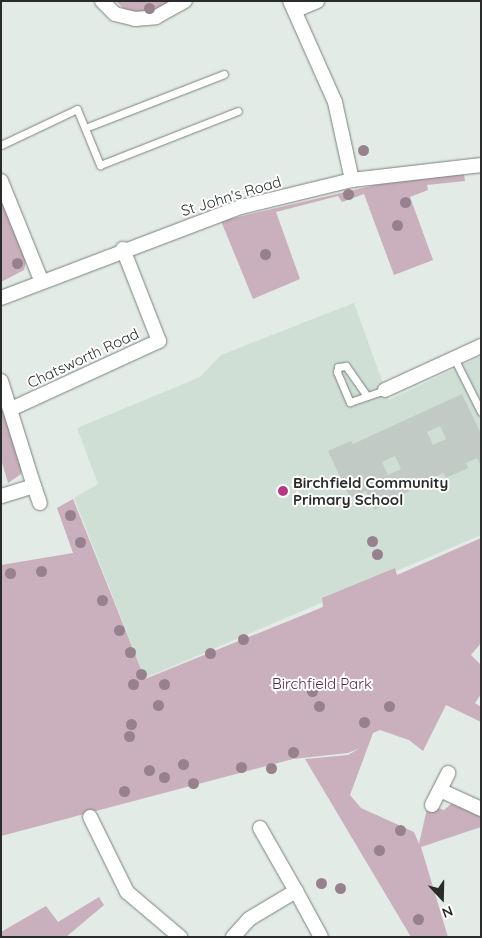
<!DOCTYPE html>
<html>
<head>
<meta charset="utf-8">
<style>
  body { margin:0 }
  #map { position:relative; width:482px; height:938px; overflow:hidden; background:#e2ebe5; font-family:Quicksand,sans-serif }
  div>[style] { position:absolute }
  .built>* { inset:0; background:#d0dfd6 }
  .green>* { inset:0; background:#caafbc }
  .building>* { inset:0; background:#c1cac4 }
  .roads { filter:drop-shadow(0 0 1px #7a827d) drop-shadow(0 0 1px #7a827d) }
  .service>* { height:7px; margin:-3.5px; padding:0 3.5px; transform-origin:3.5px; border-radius:3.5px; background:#fff }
  .minor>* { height:14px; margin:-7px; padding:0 7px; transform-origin:7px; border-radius:7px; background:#fff }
  .trees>* { width:11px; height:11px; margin:-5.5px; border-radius:50%; background:#97818d }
  .dots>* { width:14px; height:14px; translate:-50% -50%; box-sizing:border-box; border:2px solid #fff; border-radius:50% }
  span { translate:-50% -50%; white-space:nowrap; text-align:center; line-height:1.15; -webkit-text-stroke:4px #fff; paint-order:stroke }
  .street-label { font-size:15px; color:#292c2a }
  .poi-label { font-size:15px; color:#292c2a; font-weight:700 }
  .left { translate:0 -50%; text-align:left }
  .park-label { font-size:15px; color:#5a2a45 }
  .frame { position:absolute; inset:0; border:2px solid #292c2a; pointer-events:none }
  .north { position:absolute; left:417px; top:873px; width:50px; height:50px; -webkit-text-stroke:4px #fff; paint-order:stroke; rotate:159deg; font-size:14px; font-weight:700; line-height:20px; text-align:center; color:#292c2a }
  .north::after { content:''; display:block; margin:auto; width:18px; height:22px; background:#292c2a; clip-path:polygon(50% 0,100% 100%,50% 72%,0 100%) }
</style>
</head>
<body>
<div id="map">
  <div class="built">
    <div style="clip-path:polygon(354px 303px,389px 400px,481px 356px,481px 535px,145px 678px,74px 498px,98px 484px,77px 428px,200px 377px,221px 355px)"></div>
  </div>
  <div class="green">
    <div style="clip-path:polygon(116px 1px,178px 1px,163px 9px,141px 12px,125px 10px)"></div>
    <div style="clip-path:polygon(464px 174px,465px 181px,427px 185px,428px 190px,410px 197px,433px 260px,394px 275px,364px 194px,342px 202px,338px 196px,276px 212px,300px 279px,253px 299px,221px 221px,384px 183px)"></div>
    <div style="clip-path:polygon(1px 200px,26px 261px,24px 270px,1px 282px)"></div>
    <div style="clip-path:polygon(1px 400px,22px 465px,21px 474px,8px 483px,1px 459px)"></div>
    <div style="clip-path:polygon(73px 499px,145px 679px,323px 607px,322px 598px,395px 568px,397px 575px,481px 538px,481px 643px,471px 655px,481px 665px,481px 694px,475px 703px,481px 707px,481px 722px,446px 705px,423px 751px,409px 740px,380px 730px,373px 733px,350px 795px,361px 808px,414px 832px,419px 844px,428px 804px,444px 810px,452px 803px,481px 816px,481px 827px,421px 847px,448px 937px,411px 937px,305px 759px,348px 755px,360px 748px,348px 753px,293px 759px,1px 836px,1px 565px,73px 553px,57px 508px)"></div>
    <div style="clip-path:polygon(99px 897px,104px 905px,66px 937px,1px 937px,1px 932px,46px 906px,58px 922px)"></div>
  </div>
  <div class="building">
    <div style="clip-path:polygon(evenodd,462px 394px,481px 434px,481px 466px,477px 458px,466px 463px,468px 468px,446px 478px,443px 473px,374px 510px,366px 491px,350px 498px,328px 451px,351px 441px,353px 444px,462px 394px,440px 426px,446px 439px,433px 445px,427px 432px,440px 426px,462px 394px,395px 456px,401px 469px,388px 475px,382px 462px,395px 456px)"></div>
  </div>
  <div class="roads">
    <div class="service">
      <div style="left:85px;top:128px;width:149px;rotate:-21.2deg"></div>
      <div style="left:1px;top:145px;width:84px;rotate:-25.3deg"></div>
      <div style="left:77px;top:109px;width:61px;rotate:67.7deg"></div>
      <div style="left:100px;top:165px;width:148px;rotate:-21.4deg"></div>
      <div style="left:454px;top:358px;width:60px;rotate:63.4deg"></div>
      <div style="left:367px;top:396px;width:37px;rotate:-125deg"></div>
      <div style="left:346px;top:366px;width:8px;rotate:173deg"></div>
      <div style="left:338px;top:367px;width:5px;rotate:101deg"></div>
      <div style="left:337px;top:372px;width:33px;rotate:67deg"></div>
      <div style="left:350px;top:402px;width:37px;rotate:-19deg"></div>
    </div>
    <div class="minor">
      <div style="left:102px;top:1px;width:18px;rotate:45deg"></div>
      <div style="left:115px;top:14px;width:21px;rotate:14deg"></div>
      <div style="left:135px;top:19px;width:21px;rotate:-5deg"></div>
      <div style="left:156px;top:17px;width:33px;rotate:-29deg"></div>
      <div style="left:290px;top:1px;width:111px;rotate:66deg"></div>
      <div style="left:335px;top:102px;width:80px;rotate:77.7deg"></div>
      <div style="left:296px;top:10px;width:23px;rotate:-23deg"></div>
      <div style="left:1px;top:181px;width:107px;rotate:68deg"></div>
      <div style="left:1px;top:298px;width:257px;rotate:-20.8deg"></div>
      <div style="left:241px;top:207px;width:114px;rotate:-13.7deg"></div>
      <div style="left:352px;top:180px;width:130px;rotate:-6.6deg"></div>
      <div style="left:1px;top:381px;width:110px;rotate:72.6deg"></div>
      <div style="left:34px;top:486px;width:34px;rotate:163deg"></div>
      <div style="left:385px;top:390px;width:106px;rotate:-24.6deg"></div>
      <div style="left:11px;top:409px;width:163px;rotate:-24.7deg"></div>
      <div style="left:159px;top:341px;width:99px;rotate:-111.4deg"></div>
      <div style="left:34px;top:486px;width:18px;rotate:71deg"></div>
      <div style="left:440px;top:790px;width:45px;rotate:24.9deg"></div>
      <div style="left:432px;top:805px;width:36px;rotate:-63deg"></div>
      <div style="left:90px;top:817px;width:84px;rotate:63.7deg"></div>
      <div style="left:127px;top:892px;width:70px;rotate:40.3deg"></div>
      <div style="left:260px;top:828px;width:73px;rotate:60.3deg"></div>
      <div style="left:233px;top:937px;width:24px;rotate:-48deg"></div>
      <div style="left:249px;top:919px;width:55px;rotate:-30.8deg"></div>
      <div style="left:296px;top:891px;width:52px;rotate:61.5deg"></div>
    </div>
  </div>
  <div class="trees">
    <div style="left:149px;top:8px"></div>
    <div style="left:363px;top:150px"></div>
    <div style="left:348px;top:194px"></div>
    <div style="left:405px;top:202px"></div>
    <div style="left:397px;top:225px"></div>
    <div style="left:265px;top:254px"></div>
    <div style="left:17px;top:263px"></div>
    <div style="left:70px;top:515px"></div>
    <div style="left:372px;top:541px"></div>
    <div style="left:80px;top:542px"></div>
    <div style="left:377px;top:554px"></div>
    <div style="left:41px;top:571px"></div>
    <div style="left:10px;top:573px"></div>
    <div style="left:102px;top:600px"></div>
    <div style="left:119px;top:630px"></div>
    <div style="left:243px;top:639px"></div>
    <div style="left:130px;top:652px"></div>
    <div style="left:210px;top:653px"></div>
    <div style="left:141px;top:674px"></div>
    <div style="left:133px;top:684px"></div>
    <div style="left:164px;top:684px"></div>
    <div style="left:312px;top:691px"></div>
    <div style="left:158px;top:705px"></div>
    <div style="left:319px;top:706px"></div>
    <div style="left:389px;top:706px"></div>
    <div style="left:364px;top:722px"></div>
    <div style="left:131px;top:724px"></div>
    <div style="left:129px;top:736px"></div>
    <div style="left:293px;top:752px"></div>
    <div style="left:183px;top:764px"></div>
    <div style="left:241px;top:767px"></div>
    <div style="left:271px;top:768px"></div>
    <div style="left:149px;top:770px"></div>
    <div style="left:164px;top:777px"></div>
    <div style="left:193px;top:783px"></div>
    <div style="left:124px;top:791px"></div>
    <div style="left:400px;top:830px"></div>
    <div style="left:379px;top:850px"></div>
    <div style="left:321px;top:883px"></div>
    <div style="left:340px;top:888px"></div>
    <div style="left:418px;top:919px"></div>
  </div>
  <div class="dots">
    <div style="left:283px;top:491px;background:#b53786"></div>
  </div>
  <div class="street-label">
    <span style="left:231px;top:196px;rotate:-17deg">St John's Road</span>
    <span style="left:83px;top:358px;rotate:-25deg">Chatsworth Road</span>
  </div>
  <div class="poi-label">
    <span class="left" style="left:293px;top:491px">Birchfield Community<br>Primary School</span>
  </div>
  <div class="park-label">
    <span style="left:322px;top:684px">Birchfield Park</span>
  </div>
  <div class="frame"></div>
  <div class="north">N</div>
</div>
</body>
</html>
